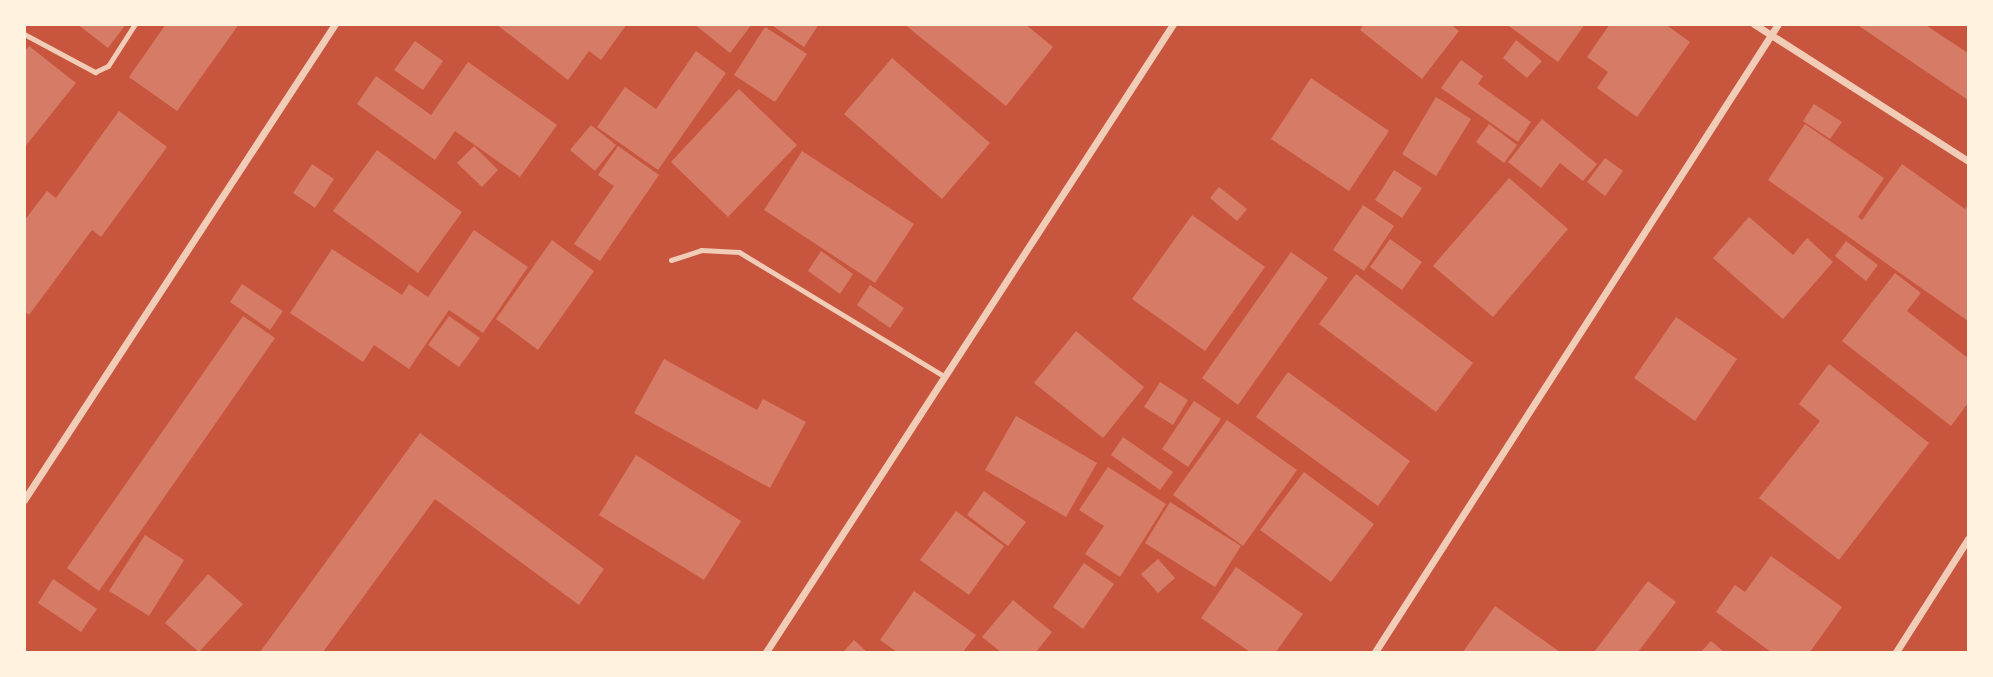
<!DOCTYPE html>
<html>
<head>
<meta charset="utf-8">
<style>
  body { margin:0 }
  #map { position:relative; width:1993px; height:677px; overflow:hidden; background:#c8553d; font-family:"IBM Plex Serif",serif }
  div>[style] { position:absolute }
  .building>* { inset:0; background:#d67c66 }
  .service>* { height:5px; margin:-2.5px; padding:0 2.5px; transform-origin:2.5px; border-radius:2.5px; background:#f1ccb7 }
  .minor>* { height:7px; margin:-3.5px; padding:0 3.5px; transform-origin:3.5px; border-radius:3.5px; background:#f1ccb7 }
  span { translate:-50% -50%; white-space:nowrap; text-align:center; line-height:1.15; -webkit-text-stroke:7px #fff3e0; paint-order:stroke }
  .frame { position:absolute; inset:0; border:26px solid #fff3e0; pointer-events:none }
</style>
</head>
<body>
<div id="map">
  <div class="building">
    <div style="clip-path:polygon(77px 24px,126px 24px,108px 48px)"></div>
    <div style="clip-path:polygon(166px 24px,239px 24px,177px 111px,129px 77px)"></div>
    <div style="clip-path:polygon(496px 24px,627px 24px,601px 60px,589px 51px,568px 80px)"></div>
    <div style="clip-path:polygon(694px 24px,752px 24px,730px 53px)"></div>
    <div style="clip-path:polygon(770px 24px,819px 24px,804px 47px)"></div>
    <div style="clip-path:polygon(904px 24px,1025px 24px,1053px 47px,1006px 106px)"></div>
    <div style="clip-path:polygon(1364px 24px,1450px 24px,1459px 31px,1422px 79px,1360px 30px)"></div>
    <div style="clip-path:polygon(1506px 24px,1585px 24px,1558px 62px)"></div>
    <div style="clip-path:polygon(1610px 24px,1665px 24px,1690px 42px,1637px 117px,1597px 88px,1608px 72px,1587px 57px)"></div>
    <div style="clip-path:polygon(1856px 24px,1924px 24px,1968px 53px,1968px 100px)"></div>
    <div style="clip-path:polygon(765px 27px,807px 54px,775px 102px,734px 75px)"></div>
    <div style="clip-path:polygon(1516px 40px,1542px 61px,1527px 78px,1503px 58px)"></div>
    <div style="clip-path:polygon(415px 41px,443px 61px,423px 90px,394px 70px)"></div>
    <div style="clip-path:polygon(29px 46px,76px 83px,24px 148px,24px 52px)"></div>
    <div style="clip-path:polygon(696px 51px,726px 73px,658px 170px,597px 127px,625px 87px,656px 109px)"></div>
    <div style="clip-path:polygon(892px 58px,990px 143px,942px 199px,844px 114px)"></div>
    <div style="clip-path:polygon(1461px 60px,1483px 76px,1478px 84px,1531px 122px,1518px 142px,1441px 88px)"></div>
    <div style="clip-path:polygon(468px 62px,557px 125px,520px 177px,455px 131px,435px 160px,357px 104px,376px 76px,431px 115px)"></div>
    <div style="clip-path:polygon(1311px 78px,1389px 131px,1349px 191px,1271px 139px)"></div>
    <div style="clip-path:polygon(739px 89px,797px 145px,728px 217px,671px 162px)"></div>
    <div style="clip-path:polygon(1436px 97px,1471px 119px,1436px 176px,1402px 154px)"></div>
    <div style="clip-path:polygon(1814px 104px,1842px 122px,1830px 139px,1803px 121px)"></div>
    <div style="clip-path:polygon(119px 111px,167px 147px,101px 237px,92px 230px,29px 315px,24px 311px,24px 221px,47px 191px,56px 198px)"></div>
    <div style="clip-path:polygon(1542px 119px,1597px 164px,1583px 181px,1560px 163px,1541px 188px,1508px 162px)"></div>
    <div style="clip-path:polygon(1489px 124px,1517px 145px,1504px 163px,1476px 142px)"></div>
    <div style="clip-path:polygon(1805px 124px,1884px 178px,1858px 217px,1862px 220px,1902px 164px,1965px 209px,1968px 205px,1968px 321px,1768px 180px)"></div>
    <div style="clip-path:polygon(591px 125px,616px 145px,595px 171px,570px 150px)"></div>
    <div style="clip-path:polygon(474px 146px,498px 170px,482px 187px,457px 163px)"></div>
    <div style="clip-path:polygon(618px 146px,659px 175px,600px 261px,574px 244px,614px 186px,598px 175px)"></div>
    <div style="clip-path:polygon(377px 150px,462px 212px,418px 273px,333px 211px)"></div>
    <div style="clip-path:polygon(802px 151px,914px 224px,875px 283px,764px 210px)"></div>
    <div style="clip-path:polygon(1605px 158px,1623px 171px,1605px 196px,1587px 182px)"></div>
    <div style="clip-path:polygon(312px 164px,334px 179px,315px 208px,293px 193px)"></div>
    <div style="clip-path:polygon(1394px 170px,1422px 188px,1402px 218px,1375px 200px)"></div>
    <div style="clip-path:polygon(1509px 178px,1568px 229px,1493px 317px,1433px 266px)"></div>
    <div style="clip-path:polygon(1219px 187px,1247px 209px,1237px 221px,1210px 198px)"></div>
    <div style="clip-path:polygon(1363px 205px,1394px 226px,1364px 271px,1333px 250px)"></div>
    <div style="clip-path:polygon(1192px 215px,1265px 267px,1205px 351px,1132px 299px)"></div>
    <div style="clip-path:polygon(1749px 217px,1793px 255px,1807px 238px,1833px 262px,1783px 319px,1713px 258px)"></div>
    <div style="clip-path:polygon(474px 230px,528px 267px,483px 333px,449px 310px,409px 369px,374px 345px,363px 362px,290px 313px,332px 249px,402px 295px,409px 284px,428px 297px)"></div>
    <div style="clip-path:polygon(1390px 239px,1422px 262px,1402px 290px,1370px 267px)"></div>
    <div style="clip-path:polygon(552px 240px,594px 271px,538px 350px,496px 319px)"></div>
    <div style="clip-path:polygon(1846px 241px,1878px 265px,1866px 281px,1835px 256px)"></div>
    <div style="clip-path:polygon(821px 251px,853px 274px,840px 294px,808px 271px)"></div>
    <div style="clip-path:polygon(1291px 252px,1328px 278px,1238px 405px,1202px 378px)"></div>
    <div style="clip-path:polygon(1895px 273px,1921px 293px,1907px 311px,1968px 358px,1968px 403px,1951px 426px,1842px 341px)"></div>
    <div style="clip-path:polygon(1356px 274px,1473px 363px,1436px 412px,1319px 324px)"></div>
    <div style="clip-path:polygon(242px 284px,283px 311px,270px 330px,230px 302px)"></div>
    <div style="clip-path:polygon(870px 285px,904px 308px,890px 328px,857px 305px)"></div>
    <div style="clip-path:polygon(243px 316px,275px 338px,99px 591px,67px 568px)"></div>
    <div style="clip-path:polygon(449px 316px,480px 338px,459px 367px,428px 345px)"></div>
    <div style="clip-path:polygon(1676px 317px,1737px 359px,1695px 421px,1634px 378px)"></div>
    <div style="clip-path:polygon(1076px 331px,1144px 387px,1103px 438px,1034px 383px)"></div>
    <div style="clip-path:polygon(664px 359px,757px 410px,763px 399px,806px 422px,770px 488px,634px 413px)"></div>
    <div style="clip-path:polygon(1829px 364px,1929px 443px,1839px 560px,1759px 498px,1820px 421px,1799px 404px)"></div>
    <div style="clip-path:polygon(1288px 372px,1410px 461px,1378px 506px,1256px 417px)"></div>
    <div style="clip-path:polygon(1160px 382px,1188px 400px,1173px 425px,1144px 407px)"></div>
    <div style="clip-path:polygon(1194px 401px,1221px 419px,1188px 467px,1162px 449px)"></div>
    <div style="clip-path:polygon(1016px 416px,1097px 463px,1066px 517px,985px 470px)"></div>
    <div style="clip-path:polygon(1227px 420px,1297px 470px,1243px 546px,1173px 495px)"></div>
    <div style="clip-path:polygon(420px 433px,604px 569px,579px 605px,435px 499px,323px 652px,260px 652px)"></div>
    <div style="clip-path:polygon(1123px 437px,1173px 472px,1160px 490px,1111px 455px)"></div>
    <div style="clip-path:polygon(636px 455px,741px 521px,704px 580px,599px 515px)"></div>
    <div style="clip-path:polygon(1108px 467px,1166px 504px,1120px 577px,1085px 554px,1104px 526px,1079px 510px)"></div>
    <div style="clip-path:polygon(1304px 472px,1374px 524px,1331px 582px,1260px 530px)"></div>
    <div style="clip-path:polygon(984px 491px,1026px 522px,1008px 546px,967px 515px)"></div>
    <div style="clip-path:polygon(1170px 502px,1241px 546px,1215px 587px,1145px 543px)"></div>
    <div style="clip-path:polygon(956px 511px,1004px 546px,969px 595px,920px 560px)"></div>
    <div style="clip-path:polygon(145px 535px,184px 560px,149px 616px,109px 591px)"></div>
    <div style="clip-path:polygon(1771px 556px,1842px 607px,1810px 652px,1771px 652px,1716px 612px,1735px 585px,1745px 592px)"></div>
    <div style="clip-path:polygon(1158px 559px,1175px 578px,1158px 593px,1141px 574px)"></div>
    <div style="clip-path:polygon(1084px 563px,1114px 584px,1083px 629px,1053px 607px)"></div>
    <div style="clip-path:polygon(1236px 567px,1303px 614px,1276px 652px,1250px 652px,1201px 618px)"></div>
    <div style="clip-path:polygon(208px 574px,243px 604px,199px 652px,165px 623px)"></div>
    <div style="clip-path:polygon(53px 579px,97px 609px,81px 632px,38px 603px)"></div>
    <div style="clip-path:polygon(1648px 581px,1676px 602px,1638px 652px,1594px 652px)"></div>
    <div style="clip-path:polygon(914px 591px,976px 635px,963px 652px,897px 652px,880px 640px)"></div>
    <div style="clip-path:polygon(1013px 600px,1052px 632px,1036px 652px,1001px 652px,982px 637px)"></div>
    <div style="clip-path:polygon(1495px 606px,1560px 652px,1463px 652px)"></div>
    <div style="clip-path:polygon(854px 640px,867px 652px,843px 652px)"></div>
    <div style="clip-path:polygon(1711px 641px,1724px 652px,1701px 652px)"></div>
  </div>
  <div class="service">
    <div style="left:24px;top:34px;width:81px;rotate:28.2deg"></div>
    <div style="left:95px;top:72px;width:14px;rotate:-25deg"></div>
    <div style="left:108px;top:66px;width:50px;rotate:-57.3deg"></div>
    <div style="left:671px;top:260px;width:32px;rotate:-18deg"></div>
    <div style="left:701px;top:250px;width:38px;rotate:3deg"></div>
    <div style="left:739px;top:252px;width:241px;rotate:31.2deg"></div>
  </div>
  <div class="minor">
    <div style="left:1754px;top:24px;width:254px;rotate:32.6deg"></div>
    <div style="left:24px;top:500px;width:569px;rotate:-56.84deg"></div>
    <div style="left:766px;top:652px;width:748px;rotate:-57.05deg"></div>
    <div style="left:1375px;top:652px;width:746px;rotate:-57.31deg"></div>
    <div style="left:1896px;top:652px;width:134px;rotate:-57.5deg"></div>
  </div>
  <div class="frame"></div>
</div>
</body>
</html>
